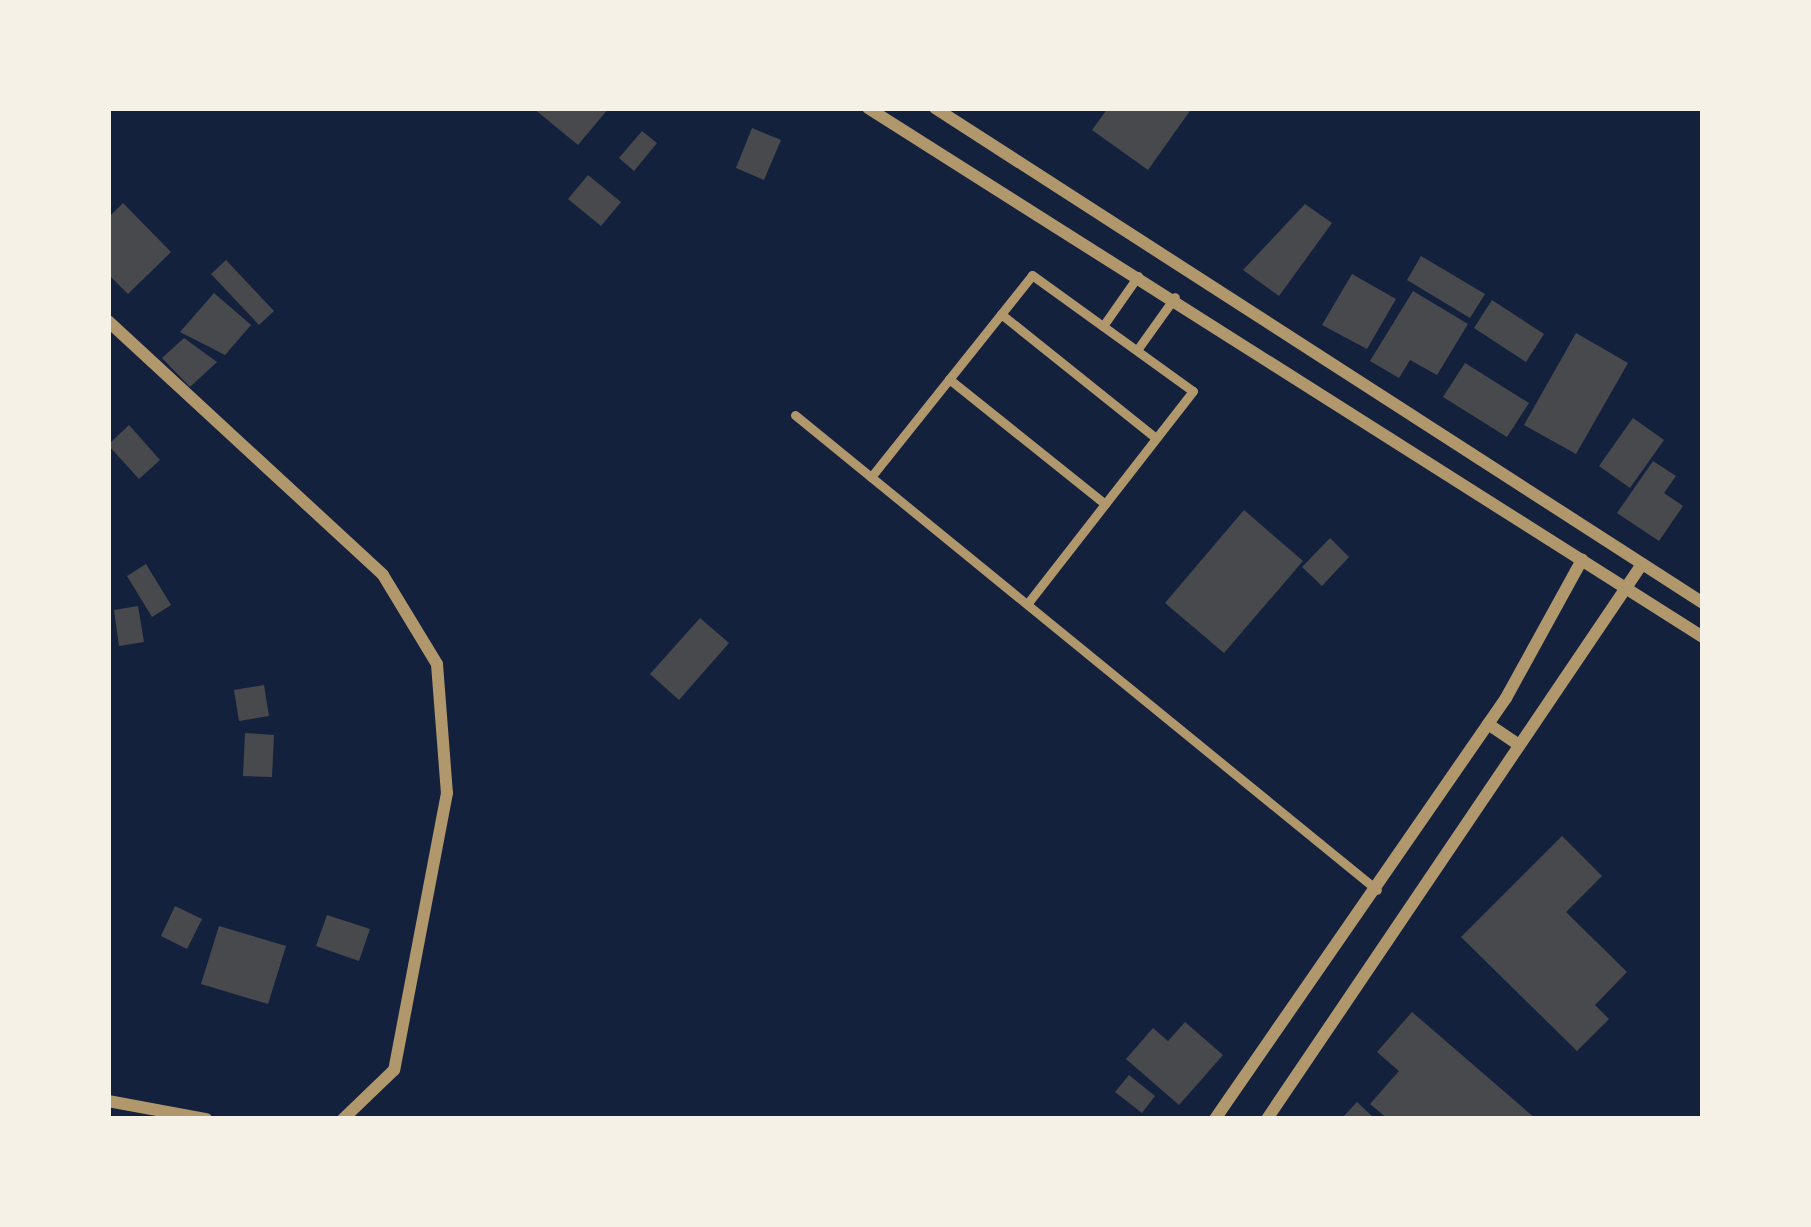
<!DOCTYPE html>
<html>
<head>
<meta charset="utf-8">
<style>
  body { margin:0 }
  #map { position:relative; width:1811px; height:1227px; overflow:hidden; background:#14213d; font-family:Montserrat,sans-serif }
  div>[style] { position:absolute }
  .building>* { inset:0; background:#48494c }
  .service>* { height:9px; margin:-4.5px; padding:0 4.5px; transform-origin:4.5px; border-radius:4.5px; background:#b1986c }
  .minor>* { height:12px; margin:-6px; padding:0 6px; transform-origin:6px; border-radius:6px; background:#b1986c }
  span { translate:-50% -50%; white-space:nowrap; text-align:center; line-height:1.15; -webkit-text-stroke:9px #f6f1e7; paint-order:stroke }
  .frame { position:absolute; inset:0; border:111px solid #f6f1e7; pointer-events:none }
</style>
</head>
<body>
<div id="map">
  <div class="building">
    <div style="clip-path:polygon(533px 108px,609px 108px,578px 145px)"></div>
    <div style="clip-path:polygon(1108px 108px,1192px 108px,1148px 170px,1092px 130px)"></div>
    <div style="clip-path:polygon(752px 128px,781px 140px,764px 180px,736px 168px)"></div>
    <div style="clip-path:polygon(642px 131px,657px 143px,634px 171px,619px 158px)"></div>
    <div style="clip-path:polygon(588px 175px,621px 202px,601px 226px,568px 199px)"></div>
    <div style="clip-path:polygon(123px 203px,171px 252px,128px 294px,108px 274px,108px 218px)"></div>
    <div style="clip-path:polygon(1305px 204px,1332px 223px,1279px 296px,1243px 270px)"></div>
    <div style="clip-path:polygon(1421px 256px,1485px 294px,1470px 318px,1407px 280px)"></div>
    <div style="clip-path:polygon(226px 260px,274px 311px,259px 325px,211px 274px)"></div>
    <div style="clip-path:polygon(1352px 274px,1396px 299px,1367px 349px,1322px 325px)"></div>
    <div style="clip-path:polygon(1413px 291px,1468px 324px,1437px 375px,1410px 360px,1399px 378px,1370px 361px)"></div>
    <div style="clip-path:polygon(214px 293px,251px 325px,225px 355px,180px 332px)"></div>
    <div style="clip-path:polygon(1492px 300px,1544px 334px,1526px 362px,1474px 328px)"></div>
    <div style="clip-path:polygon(1576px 333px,1628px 363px,1576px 454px,1524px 425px)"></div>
    <div style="clip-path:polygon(184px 338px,217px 362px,190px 387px,162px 358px)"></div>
    <div style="clip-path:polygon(1465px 363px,1529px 403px,1507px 437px,1443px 397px)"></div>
    <div style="clip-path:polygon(1633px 418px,1664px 440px,1630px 488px,1599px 466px)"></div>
    <div style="clip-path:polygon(129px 425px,160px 460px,139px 479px,108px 445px)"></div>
    <div style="clip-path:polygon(1653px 461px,1676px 476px,1664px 493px,1683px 506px,1659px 541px,1617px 513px)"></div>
    <div style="clip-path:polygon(1244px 510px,1303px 561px,1224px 653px,1165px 603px)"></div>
    <div style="clip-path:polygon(1330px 538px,1349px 557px,1322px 586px,1302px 567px)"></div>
    <div style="clip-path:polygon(146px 564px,171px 605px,152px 617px,127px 576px)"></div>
    <div style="clip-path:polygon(138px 606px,144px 642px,119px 646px,114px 610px)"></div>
    <div style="clip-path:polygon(700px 618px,729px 643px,679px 700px,650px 674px)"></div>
    <div style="clip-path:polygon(264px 685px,269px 716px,239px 721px,234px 690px)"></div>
    <div style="clip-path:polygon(245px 733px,274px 735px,272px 777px,243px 776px)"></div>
    <div style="clip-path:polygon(1562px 836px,1602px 876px,1566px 912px,1627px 972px,1595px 1005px,1609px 1019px,1577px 1051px,1461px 937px)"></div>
    <div style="clip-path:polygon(175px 906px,202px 919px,187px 949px,161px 936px)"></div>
    <div style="clip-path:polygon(327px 915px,370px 929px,359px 961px,316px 946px)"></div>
    <div style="clip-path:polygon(219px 926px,286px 946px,268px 1004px,201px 984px)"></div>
    <div style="clip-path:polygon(1412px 1012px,1536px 1119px,1388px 1119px,1370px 1104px,1399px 1071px,1377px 1052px)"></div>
    <div style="clip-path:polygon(1185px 1022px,1223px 1055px,1179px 1105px,1126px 1059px,1153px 1028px,1168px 1041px)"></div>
    <div style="clip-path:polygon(1129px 1075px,1155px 1096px,1142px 1113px,1115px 1092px)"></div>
    <div style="clip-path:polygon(1357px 1102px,1375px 1119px,1341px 1119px)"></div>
  </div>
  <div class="service">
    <div style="left:1001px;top:314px;width:198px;rotate:38.7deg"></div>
    <div style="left:1103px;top:326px;width:61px;rotate:-55deg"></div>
    <div style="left:1137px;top:350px;width:65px;rotate:-54.4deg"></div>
    <div style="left:949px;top:379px;width:200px;rotate:38.7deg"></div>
    <div style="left:795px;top:415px;width:751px;rotate:39.22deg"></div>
    <div style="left:871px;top:477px;width:258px;rotate:-51.4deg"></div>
    <div style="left:1032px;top:275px;width:198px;rotate:35.8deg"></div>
    <div style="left:1193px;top:391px;width:270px;rotate:127.9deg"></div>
  </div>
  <div class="minor">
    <div style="left:868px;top:108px;width:988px;rotate:32.36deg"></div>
    <div style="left:935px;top:108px;width:914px;rotate:32.8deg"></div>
    <div style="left:108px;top:321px;width:374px;rotate:42.7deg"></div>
    <div style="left:383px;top:575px;width:104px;rotate:58.8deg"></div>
    <div style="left:437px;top:664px;width:129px;rotate:85.6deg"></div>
    <div style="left:447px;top:793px;width:282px;rotate:100.8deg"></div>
    <div style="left:394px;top:1070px;width:71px;rotate:136.1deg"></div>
    <div style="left:1488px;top:724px;width:37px;rotate:34deg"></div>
    <div style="left:108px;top:1101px;width:100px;rotate:10.4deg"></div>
    <div style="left:1215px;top:1119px;width:512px;rotate:-55.35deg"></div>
    <div style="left:1506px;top:698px;width:158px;rotate:-61.2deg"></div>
    <div style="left:1267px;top:1119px;width:670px;rotate:-55.95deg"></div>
  </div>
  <div class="frame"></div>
</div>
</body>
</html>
